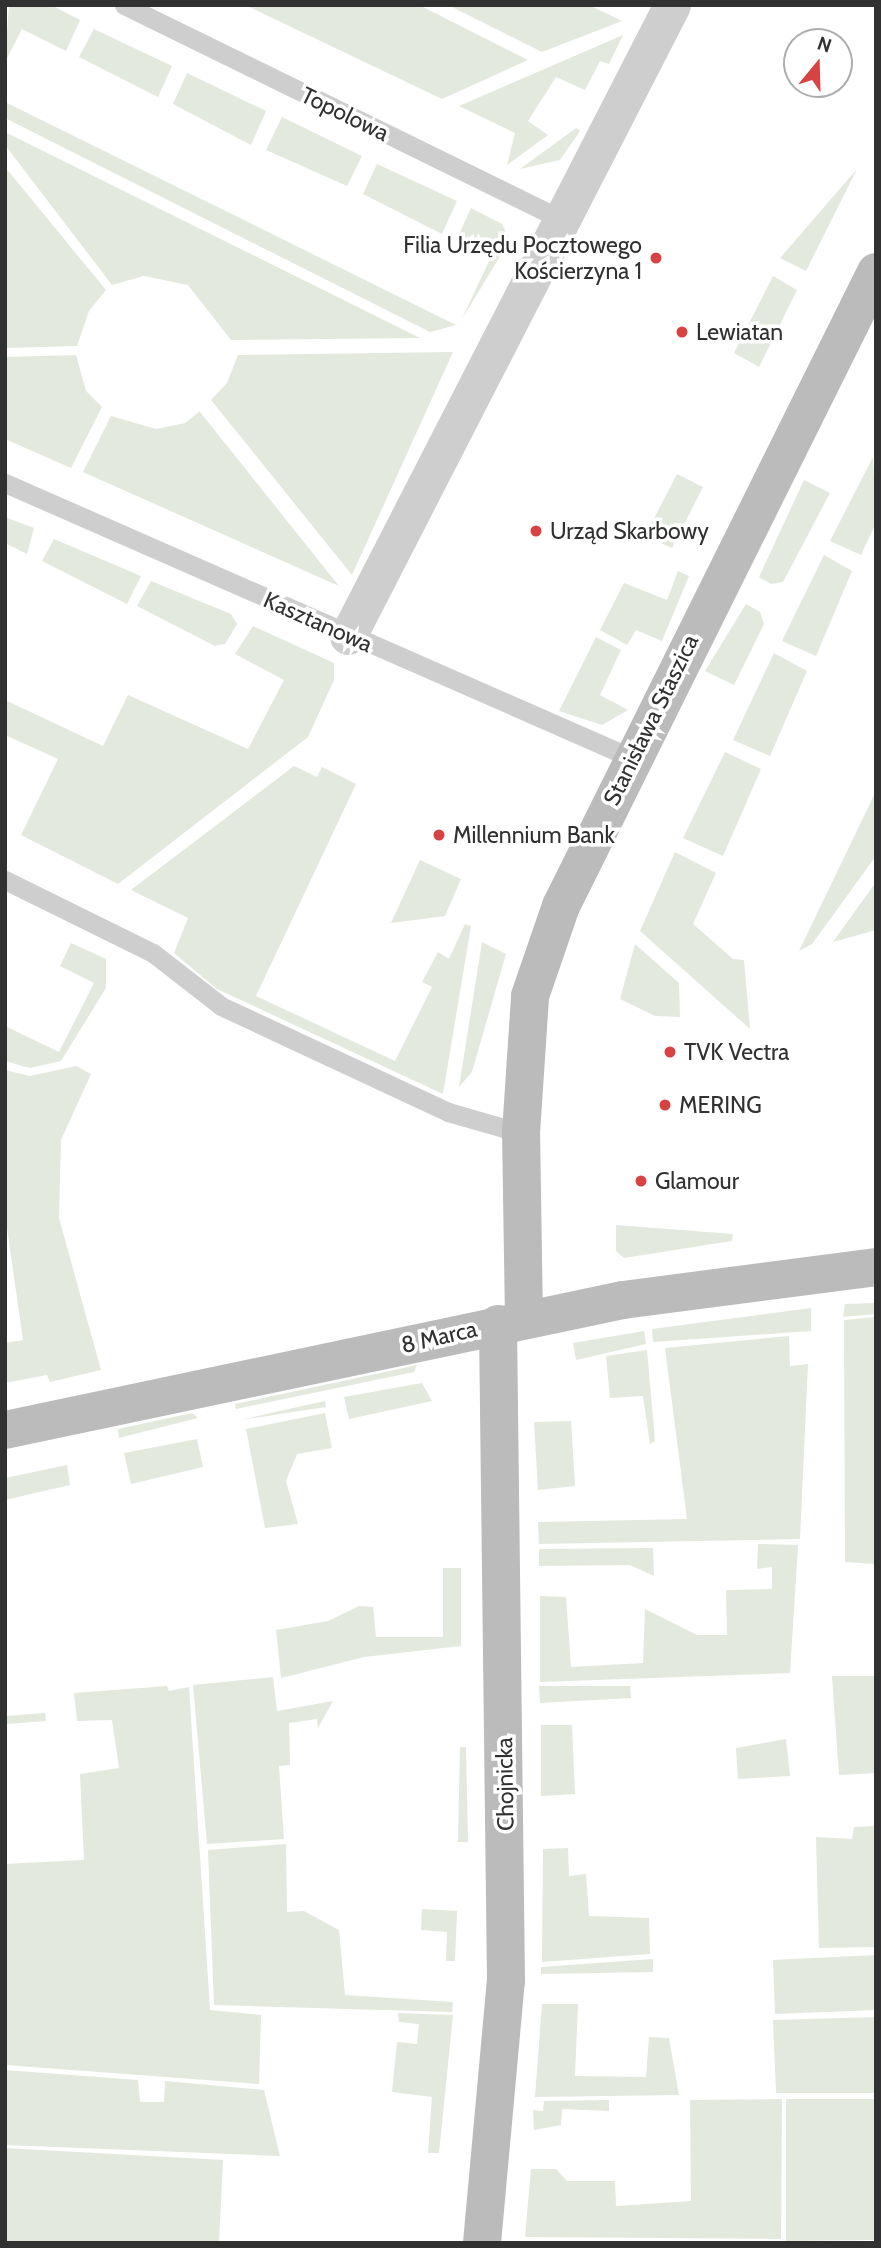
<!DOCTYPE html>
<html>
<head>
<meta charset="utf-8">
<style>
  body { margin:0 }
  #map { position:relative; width:881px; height:2248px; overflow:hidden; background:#fff; font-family:Cabin,sans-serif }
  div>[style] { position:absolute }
  .green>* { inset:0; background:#e3e9dd }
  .lane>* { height:19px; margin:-9.5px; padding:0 9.5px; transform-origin:9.5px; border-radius:9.5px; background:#cecece }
  .street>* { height:37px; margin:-18.5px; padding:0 18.5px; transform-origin:18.5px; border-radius:18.5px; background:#cecece }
  .secondary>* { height:38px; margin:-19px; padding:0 19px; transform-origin:19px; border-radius:19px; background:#bbb }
  .dots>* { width:19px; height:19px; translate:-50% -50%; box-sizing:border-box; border:4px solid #fff; border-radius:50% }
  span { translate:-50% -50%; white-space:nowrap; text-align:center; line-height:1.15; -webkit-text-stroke:7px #fff; paint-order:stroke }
  .street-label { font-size:23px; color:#313131 }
  .poi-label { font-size:23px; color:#313131 }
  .right { translate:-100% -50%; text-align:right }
  .left { translate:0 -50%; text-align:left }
  .frame { position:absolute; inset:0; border:7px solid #313131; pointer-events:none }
  .north { position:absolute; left:783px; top:28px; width:70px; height:70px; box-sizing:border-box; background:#fff; border:2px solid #adadad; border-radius:50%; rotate:19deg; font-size:19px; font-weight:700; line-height:28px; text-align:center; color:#313131 }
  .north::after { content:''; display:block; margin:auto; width:24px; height:32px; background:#d74343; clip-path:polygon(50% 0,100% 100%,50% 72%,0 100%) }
</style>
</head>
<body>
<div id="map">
  <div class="green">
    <div style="clip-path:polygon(9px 5px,51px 5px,80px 20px,66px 51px,22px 29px,5px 62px)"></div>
    <div style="clip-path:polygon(245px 5px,419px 5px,528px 60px,442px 99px)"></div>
    <div style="clip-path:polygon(448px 5px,589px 5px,622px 21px,542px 52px)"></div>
    <div style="clip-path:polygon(94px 29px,172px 66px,158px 97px,79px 57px)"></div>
    <div style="clip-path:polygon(623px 35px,609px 64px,600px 61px,585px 90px,556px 77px,528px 121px,548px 135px,507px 165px,515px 133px,459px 106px)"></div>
    <div style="clip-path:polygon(187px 73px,266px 111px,251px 145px,173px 104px)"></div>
    <div style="clip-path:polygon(5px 102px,456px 325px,430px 332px,5px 118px)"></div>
    <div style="clip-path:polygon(282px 117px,362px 156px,347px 186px,266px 150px)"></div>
    <div style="clip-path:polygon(576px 128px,580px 131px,560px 160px,520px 169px)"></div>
    <div style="clip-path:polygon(5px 132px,420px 338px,231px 340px,188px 285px,144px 276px,112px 285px,5px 145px)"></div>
    <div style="clip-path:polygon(377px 164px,457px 201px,442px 234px,363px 194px)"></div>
    <div style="clip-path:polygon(5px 167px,106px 290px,89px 311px,77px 346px,5px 348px)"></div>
    <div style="clip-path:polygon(857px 169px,806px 271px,780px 258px)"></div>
    <div style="clip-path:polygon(471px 208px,502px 224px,510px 240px,462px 319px,490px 259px,456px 241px)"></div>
    <div style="clip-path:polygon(773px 276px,797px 290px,759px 367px,734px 353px)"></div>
    <div style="clip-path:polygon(453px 352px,352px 575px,211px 400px,227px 383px,238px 355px)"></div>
    <div style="clip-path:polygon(76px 355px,86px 391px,102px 407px,71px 468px,5px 439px,5px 357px)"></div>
    <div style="clip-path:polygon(200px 411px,200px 412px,339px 586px,83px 472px,111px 416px,156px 429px,185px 423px)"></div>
    <div style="clip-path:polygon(873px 457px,876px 523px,861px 555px,830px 541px)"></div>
    <div style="clip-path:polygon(677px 474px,703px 487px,672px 548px,652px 539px,649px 528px)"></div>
    <div style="clip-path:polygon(804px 480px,830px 493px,783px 582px,771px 584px,759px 577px)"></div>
    <div style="clip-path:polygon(5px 517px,34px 528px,27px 554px,5px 543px)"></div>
    <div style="clip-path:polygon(54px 539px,141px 576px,127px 604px,42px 561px)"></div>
    <div style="clip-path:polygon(824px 555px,852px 571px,816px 656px,782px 641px)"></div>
    <div style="clip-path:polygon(678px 571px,689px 576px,662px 641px,636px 630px,627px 645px,600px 630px,624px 583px,667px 600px)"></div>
    <div style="clip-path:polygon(151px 581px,231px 614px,237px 624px,225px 644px,215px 646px,137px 606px)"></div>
    <div style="clip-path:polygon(746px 604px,760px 612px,764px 624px,734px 685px,705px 671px)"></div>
    <div style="clip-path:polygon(253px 626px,334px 663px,334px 680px,308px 737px,118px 884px,21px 835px,58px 759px,5px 735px,5px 700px,103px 746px,128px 695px,248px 749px,284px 680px,235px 654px)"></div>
    <div style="clip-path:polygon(596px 637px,621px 650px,600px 695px,628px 710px,602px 725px,559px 711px)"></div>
    <div style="clip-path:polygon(774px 653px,807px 671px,770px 756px,733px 740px)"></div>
    <div style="clip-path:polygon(725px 752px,761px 769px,723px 856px,683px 838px)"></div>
    <div style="clip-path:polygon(294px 766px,317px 777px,322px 767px,356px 784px,256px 996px,395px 1061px,432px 987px,422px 982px,438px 952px,449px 959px,465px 924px,471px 926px,443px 1094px,217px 989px,174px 953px,188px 918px,131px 890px)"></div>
    <div style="clip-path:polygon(876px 791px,876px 856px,812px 944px,799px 951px)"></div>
    <div style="clip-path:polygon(675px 852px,716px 873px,693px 924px,733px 959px,744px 960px,750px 1029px,640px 931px)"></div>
    <div style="clip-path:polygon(420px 860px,461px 879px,445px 916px,391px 923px)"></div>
    <div style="clip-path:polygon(876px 882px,876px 930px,833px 942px)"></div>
    <div style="clip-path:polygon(482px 942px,506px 954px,472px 1072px,459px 1087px)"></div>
    <div style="clip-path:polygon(71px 943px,106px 959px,106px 988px,61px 1061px,30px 1068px,5px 1061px,5px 1026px,59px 1052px,94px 983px,60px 966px)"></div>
    <div style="clip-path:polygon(635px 944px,679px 983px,680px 1017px,655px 1016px,620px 999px)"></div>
    <div style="clip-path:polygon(76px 1066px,91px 1074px,61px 1140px,59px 1218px,101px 1370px,50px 1382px,47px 1375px,5px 1383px,5px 1343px,23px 1340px,5px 1214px,5px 1070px,30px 1076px)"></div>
    <div style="clip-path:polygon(616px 1225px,733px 1234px,732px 1241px,624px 1258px,616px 1251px)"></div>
    <div style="clip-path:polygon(876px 1303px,876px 1314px,843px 1317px,845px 1304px)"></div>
    <div style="clip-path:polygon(811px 1308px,811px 1331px,653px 1342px,652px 1329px)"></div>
    <div style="clip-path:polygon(876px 1317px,876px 1564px,845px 1562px,844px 1320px)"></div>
    <div style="clip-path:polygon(644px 1331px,646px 1344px,576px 1360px,573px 1343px)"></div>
    <div style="clip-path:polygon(789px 1336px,790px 1366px,808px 1364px,800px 1539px,539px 1544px,538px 1522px,687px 1519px,665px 1348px)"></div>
    <div style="clip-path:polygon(647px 1350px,655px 1441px,650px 1444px,643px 1396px,610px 1398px,606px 1356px)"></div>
    <div style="clip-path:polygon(417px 1365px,414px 1372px,236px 1409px,235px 1404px)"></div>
    <div style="clip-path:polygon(422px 1383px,432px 1401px,349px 1419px,344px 1397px)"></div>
    <div style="clip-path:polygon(325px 1401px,326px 1407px,240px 1420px)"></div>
    <div style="clip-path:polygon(192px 1413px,198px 1418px,119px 1438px,118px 1429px)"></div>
    <div style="clip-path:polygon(325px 1413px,332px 1448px,297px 1454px,286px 1481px,298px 1524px,265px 1528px,246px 1429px)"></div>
    <div style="clip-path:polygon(571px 1421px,575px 1486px,538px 1490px,534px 1422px)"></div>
    <div style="clip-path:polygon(197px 1439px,203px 1467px,131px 1484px,124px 1453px)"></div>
    <div style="clip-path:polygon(67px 1465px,70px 1485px,5px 1500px,5px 1478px)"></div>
    <div style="clip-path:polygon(758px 1544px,798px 1545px,790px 1673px,540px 1682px,540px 1596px,566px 1597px,571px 1667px,643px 1663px,645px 1609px,697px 1635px,727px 1635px,726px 1590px,772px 1589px,772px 1567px,757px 1569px)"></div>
    <div style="clip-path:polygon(653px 1548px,654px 1576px,630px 1565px,539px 1566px,539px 1549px)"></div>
    <div style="clip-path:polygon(443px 1568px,461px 1568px,461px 1646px,364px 1657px,281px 1678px,276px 1630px,328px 1621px,359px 1606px,373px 1607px,376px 1637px,443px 1637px)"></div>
    <div style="clip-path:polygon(832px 1676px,876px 1676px,876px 1773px,839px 1775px)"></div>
    <div style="clip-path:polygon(273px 1677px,277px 1711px,333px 1701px,318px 1728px,317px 1719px,289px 1723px,290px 1765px,279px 1766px,284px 1839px,207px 1844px,193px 1685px)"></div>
    <div style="clip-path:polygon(167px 1686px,169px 1691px,189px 1687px,210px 2010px,261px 2015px,259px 2084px,5px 2065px,5px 1864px,84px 1860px,80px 1774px,119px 1768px,112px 1720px,77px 1721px,74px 1693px)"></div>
    <div style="clip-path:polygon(539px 1686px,630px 1686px,631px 1698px,540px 1703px)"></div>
    <div style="clip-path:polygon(45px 1713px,46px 1721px,6px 1724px,5px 1746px,5px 1716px)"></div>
    <div style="clip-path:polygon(541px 1725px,572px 1725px,575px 1794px,541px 1796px)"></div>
    <div style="clip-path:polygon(786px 1739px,790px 1776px,738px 1779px,736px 1748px)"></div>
    <div style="clip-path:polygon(460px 1747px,466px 1747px,468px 1842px,458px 1842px)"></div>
    <div style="clip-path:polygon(876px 1826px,876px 1947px,819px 1948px,816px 1837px,852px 1839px,854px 1827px)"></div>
    <div style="clip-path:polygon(286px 1844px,287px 1912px,304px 1911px,339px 1930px,345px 1995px,453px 2002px,452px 2012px,214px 2005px,208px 1850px)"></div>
    <div style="clip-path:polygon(568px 1848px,569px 1876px,586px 1874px,589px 1916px,649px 1918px,650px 1954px,542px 1962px,543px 1849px)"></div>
    <div style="clip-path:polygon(422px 1909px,457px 1911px,455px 1961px,446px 1961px,447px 1932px,421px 1930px)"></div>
    <div style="clip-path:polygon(876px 1955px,876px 2010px,775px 2014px,773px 1960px)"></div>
    <div style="clip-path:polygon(653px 1959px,653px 1972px,541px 1974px,541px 1967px)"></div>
    <div style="clip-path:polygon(542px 2004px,578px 2004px,575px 2076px,646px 2077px,649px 2037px,669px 2038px,679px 2095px,535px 2097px)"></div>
    <div style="clip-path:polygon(398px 2013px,453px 2015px,439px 2153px,428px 2153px,432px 2097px,392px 2092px,397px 2042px,417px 2044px,419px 2024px,399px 2022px)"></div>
    <div style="clip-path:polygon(876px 2017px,876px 2093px,776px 2093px,773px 2020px)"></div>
    <div style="clip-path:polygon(5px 2070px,138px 2080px,140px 2102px,164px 2102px,165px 2081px,264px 2090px,280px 2156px,5px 2145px)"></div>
    <div style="clip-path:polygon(782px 2099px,781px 2239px,525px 2237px,531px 2169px,556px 2169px,567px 2181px,615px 2181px,616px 2206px,691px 2201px,690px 2100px)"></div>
    <div style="clip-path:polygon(786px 2099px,876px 2099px,876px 2240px,786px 2241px)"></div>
    <div style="clip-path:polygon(609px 2100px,609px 2111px,562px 2109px,561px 2125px,534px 2130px,533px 2110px,543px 2111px,544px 2101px)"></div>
    <div style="clip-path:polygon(5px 2148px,223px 2160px,219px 2243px,5px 2243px)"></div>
  </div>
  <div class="lane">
    <div style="left:124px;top:5px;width:492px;rotate:26.1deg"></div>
    <div style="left:5px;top:483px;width:685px;rotate:23.68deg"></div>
    <div style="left:5px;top:880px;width:165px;rotate:26.3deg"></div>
    <div style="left:153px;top:953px;width:86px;rotate:37.9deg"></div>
    <div style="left:221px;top:1006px;width:251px;rotate:25deg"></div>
    <div style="left:448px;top:1112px;width:76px;rotate:16deg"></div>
  </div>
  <div class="street">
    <div style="left:348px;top:636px;width:709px;rotate:-62.82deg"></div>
  </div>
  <div class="secondary">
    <div style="left:524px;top:1320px;width:187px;rotate:-90.9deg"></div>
    <div style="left:521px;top:1133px;width:137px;rotate:-86.2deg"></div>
    <div style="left:530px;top:996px;width:95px;rotate:-71deg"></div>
    <div style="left:561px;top:906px;width:708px;rotate:-63.58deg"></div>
    <div style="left:5px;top:1430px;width:632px;rotate:-11.88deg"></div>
    <div style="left:623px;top:1300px;width:255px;rotate:-7.4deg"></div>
    <div style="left:482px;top:2243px;width:263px;rotate:-84.8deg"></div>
    <div style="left:506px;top:1981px;width:657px;rotate:-90.7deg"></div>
  </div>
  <div class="dots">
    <div style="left:656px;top:258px;background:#d74343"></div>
    <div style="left:682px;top:332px;background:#d74343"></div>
    <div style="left:536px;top:531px;background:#d74343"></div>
    <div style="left:439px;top:835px;background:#d74343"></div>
    <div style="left:670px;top:1052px;background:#d74343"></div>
    <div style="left:665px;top:1105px;background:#d74343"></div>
    <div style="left:641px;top:1181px;background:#d74343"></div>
  </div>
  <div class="street-label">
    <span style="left:345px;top:114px;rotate:26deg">Topolowa</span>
    <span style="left:318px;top:622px;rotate:24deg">Kasztanowa</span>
    <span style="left:651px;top:720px;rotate:-64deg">Stanisława Staszica</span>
    <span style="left:439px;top:1337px;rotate:-13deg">8 Marca</span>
    <span style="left:505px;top:1784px;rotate:-91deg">Chojnicka</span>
  </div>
  <div class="poi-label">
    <span class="right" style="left:642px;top:258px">Filia Urzędu Pocztowego<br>Kościerzyna 1</span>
    <span class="left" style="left:696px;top:332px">Lewiatan</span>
    <span class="left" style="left:550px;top:531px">Urząd Skarbowy</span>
    <span class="left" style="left:453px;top:835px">Millennium Bank</span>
    <span class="left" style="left:684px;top:1052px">TVK Vectra</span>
    <span class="left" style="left:679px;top:1105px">MERING</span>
    <span class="left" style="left:655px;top:1181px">Glamour</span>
  </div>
  <div class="frame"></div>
  <div class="north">N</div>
</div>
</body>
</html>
